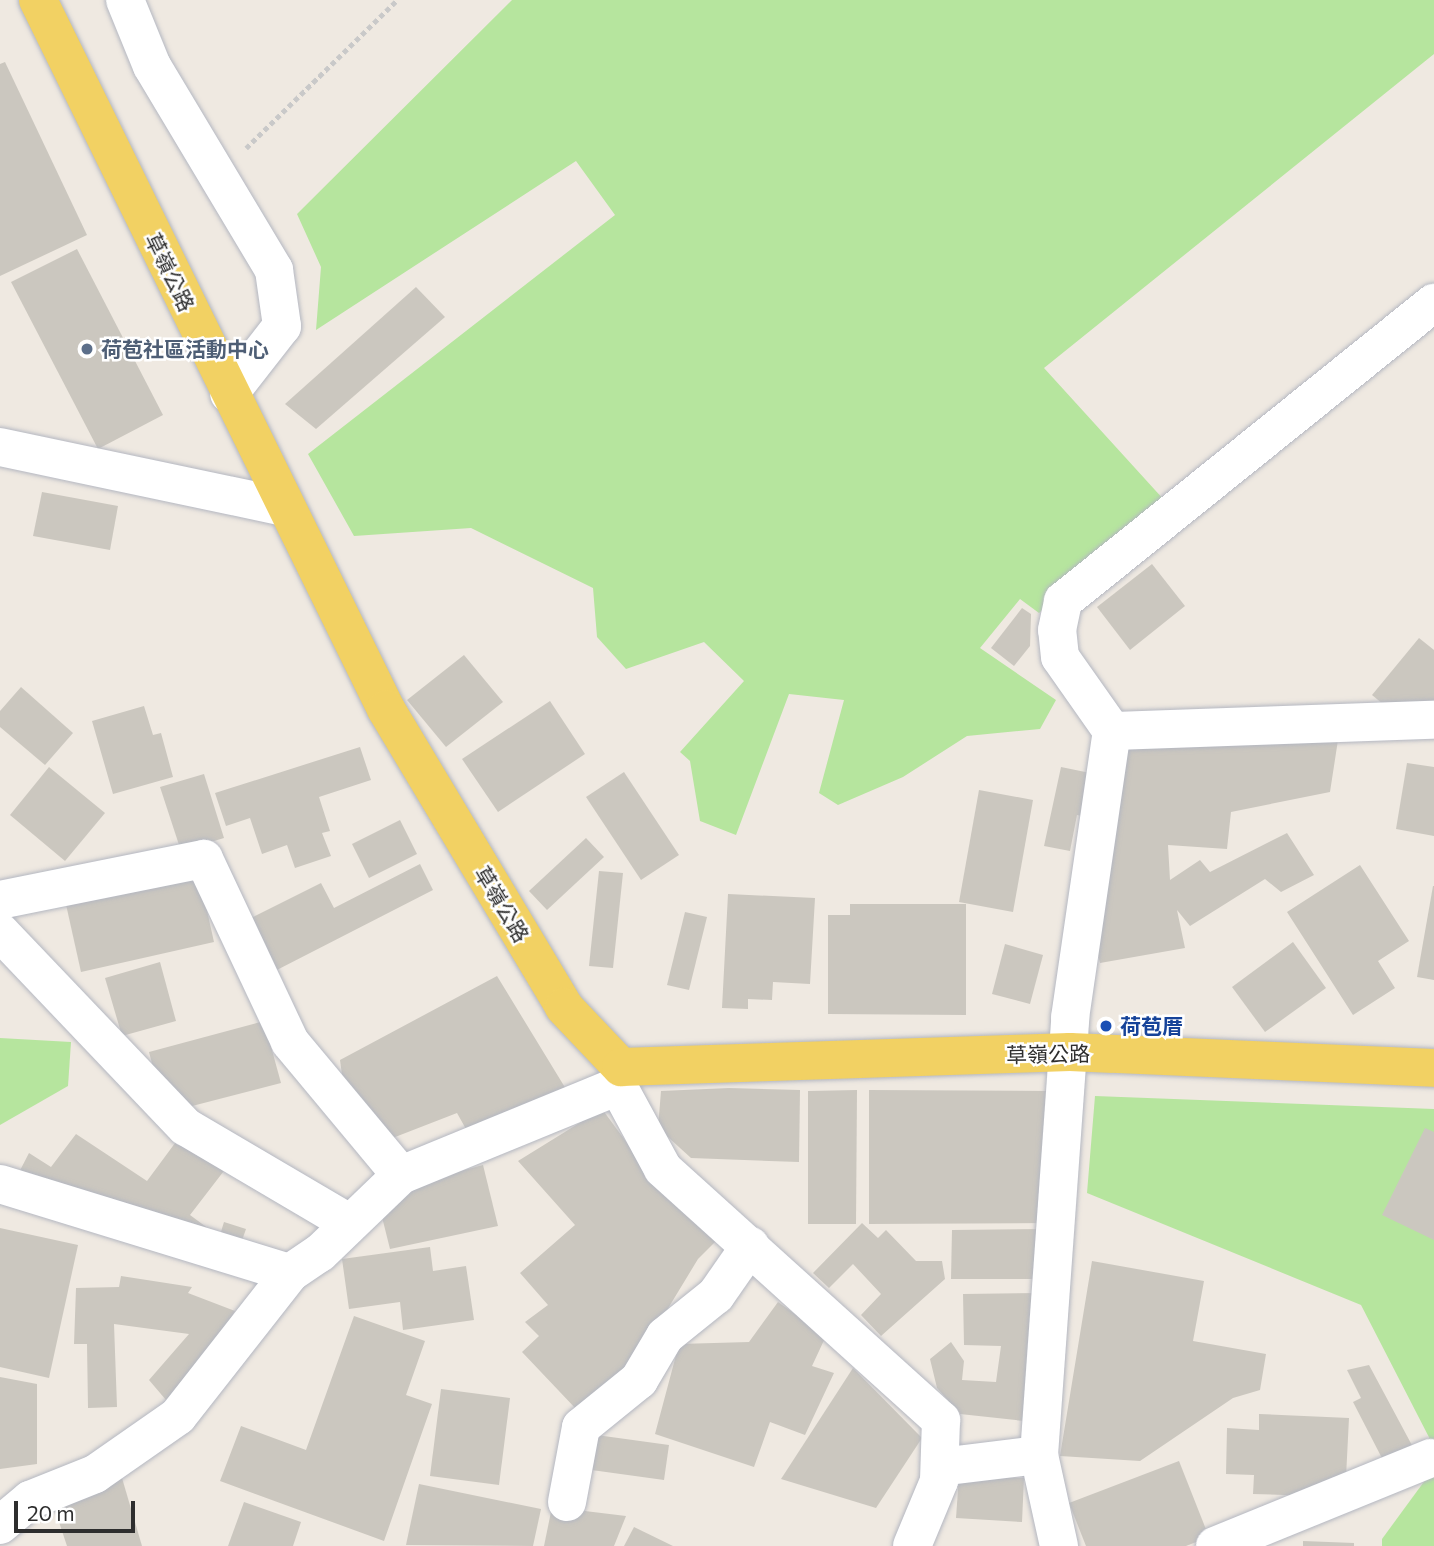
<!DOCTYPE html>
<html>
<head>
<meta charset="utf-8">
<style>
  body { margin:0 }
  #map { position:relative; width:1434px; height:1546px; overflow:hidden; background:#efe9e1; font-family:Commissioner,"Noto Sans TC",sans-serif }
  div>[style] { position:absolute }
  .green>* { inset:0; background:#b6e59e }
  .building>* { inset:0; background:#cbc7bf }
  .path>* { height:4.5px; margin-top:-2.25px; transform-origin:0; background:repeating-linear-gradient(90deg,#c9c9c9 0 5px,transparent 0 8.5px) }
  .roads { filter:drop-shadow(0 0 2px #b4b7c1) drop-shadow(0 0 2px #b4b7c1) }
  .minor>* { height:38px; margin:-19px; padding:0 19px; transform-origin:19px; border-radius:19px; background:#fff }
  .major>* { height:38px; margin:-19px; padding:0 19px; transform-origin:19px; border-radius:19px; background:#f2d163 }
  .dots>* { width:19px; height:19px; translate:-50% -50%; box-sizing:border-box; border:4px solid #fff; border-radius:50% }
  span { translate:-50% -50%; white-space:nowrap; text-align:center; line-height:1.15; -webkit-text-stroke:5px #fff; paint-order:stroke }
  .street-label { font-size:21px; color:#2e2e2e }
  .service-label { font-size:21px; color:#4e5e75; font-weight:700 }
  .left { translate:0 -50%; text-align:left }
  .transit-label { font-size:21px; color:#164399; font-weight:700 }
  .scale { position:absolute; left:14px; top:1501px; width:121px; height:32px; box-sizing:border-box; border:4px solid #2e2e2e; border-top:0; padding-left:9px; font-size:21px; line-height:24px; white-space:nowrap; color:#2e2e2e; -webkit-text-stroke:5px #fff; paint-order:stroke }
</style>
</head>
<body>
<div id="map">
  <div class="green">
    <div style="clip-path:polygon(512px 0,1434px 0,1434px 54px,1044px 368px,1165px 501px,1039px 613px,1020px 599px,980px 648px,1056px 700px,1040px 729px,967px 736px,903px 777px,838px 805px,819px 793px,844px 700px,789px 694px,736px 835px,700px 821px,690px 761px,680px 752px,744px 681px,704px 642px,626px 669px,597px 637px,593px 588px,471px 528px,354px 536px,308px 454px,615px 215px,576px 161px,316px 330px,321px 267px,297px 214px)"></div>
    <div style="clip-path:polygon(0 1038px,71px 1042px,68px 1086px,0 1125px)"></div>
    <div style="clip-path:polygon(1095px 1096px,1434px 1109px,1434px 1447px,1361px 1305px,1087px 1193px)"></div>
    <div style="clip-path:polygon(1434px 1468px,1434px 1546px,1382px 1546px,1382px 1539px)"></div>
  </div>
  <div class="building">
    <div style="clip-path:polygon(5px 62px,87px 235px,0 276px,0 64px)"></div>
    <div style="clip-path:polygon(77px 249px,163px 415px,98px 449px,11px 282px)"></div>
    <div style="clip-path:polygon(416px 287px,445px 317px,316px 429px,285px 404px)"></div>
    <div style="clip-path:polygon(42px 492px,118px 506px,110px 550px,33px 536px)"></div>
    <div style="clip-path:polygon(1152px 564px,1185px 606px,1130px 650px,1097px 607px)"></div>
    <div style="clip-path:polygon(1022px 608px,1031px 614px,1030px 646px,1014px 666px,991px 648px)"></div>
    <div style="clip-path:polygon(1419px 638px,1434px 650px,1434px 707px,1395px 714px,1372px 695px)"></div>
    <div style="clip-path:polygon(464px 655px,503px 702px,446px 747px,407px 700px)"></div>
    <div style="clip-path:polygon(21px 687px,73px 733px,45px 765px,0 727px,0 711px)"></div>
    <div style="clip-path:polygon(550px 701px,585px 754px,498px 812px,462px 759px)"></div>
    <div style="clip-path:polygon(144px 706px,153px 735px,161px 733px,173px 777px,113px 794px,92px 721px)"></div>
    <div style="clip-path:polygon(1338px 740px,1330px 792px,1231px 812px,1227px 849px,1168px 845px,1170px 880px,1200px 860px,1210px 872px,1287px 833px,1314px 875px,1281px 892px,1265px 879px,1190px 926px,1177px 910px,1185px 948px,1100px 963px,1087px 914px,1127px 742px)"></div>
    <div style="clip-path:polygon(360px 747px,371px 780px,319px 797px,330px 831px,322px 833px,331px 856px,295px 868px,287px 845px,262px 854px,250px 818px,226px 826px,215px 793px)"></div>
    <div style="clip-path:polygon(1407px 763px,1434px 767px,1434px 836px,1396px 829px)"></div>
    <div style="clip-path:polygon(49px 767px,105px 813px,65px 861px,10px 815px)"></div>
    <div style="clip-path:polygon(1061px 767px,1095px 774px,1087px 817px,1077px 815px,1070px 851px,1044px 846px)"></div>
    <div style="clip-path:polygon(624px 772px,679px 855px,641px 880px,586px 797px)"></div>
    <div style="clip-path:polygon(204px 774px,224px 838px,181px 851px,160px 787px)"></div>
    <div style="clip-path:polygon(979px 790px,1033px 800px,1013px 912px,959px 902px)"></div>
    <div style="clip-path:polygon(400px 820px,417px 854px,369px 878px,352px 844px)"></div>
    <div style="clip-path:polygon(586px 838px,604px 857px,547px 910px,529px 891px)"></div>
    <div style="clip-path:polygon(420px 864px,433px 890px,269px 974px,243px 922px,321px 883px,334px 908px)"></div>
    <div style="clip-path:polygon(1360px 865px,1409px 941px,1378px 961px,1395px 988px,1353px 1015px,1287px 912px)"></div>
    <div style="clip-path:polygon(198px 870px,214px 942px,81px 972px,65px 900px)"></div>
    <div style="clip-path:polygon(599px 871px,623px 873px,613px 968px,589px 966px)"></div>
    <div style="clip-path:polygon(1433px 886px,1434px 886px,1434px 980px,1417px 977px)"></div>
    <div style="clip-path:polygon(728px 894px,815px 898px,810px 984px,773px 982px,772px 1000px,748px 999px,748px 1009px,722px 1008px)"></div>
    <div style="clip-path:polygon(850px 904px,966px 904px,966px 1015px,828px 1014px,828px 915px,850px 915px)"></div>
    <div style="clip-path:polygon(685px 912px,707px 917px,689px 990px,667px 985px)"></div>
    <div style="clip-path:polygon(1293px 942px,1326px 988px,1265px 1032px,1232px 987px)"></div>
    <div style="clip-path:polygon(1005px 944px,1043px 955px,1030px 1004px,992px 994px)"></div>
    <div style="clip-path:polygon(160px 962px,176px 1021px,122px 1036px,105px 978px)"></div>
    <div style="clip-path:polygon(497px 976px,569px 1094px,471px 1138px,457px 1113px,390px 1139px,343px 1082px,340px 1060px)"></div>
    <div style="clip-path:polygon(264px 1021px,281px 1083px,165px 1113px,149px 1052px)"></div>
    <div style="clip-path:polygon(729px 1088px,800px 1090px,799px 1162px,691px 1158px,658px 1128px,661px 1091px)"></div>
    <div style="clip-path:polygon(857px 1090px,856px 1224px,808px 1224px,808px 1091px)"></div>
    <div style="clip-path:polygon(869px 1090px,1051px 1091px,1050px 1223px,869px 1224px)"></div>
    <div style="clip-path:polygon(602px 1109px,644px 1166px,717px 1240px,698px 1259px,641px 1353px,577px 1410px,522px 1352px,539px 1336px,525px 1322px,548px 1305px,520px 1273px,575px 1225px,518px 1161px)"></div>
    <div style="clip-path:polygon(1425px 1128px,1434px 1132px,1434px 1240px,1382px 1215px)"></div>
    <div style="clip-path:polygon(76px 1134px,147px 1181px,181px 1135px,230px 1163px,190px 1215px,217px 1235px,14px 1182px,29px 1153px,51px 1167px)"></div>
    <div style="clip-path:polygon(483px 1165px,498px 1226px,390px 1249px,380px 1209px,416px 1183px)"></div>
    <div style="clip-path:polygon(224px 1222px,246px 1229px,239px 1249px,212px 1261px)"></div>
    <div style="clip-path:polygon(862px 1223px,878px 1238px,886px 1230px,916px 1261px,942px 1261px,945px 1279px,881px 1336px,861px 1315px,881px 1294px,853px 1264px,829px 1288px,813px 1273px)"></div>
    <div style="clip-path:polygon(0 1228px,78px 1245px,49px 1378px,0 1367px)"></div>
    <div style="clip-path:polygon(1047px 1229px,1046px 1279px,951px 1279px,952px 1230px)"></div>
    <div style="clip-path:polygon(430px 1247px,433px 1271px,466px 1266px,474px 1320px,403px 1330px,400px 1302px,349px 1309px,342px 1259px)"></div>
    <div style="clip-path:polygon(1092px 1261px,1204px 1281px,1193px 1341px,1266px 1354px,1260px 1390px,1233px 1398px,1140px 1461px,1060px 1456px)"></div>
    <div style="clip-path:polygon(121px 1276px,192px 1287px,188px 1293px,235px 1311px,211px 1351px,166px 1400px,149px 1380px,189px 1334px,114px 1324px,117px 1407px,88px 1408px,87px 1344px,74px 1344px,76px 1288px,119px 1287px)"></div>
    <div style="clip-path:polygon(1041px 1293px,1024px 1421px,960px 1414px,937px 1388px,930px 1359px,951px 1342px,964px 1361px,962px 1380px,996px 1382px,1001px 1346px,964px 1345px,963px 1294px)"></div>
    <div style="clip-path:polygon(778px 1302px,826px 1336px,812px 1366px,834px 1373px,805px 1435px,770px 1422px,754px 1467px,655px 1434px,679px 1344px,749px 1342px)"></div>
    <div style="clip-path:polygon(354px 1316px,425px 1341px,406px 1395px,432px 1404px,384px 1541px,220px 1481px,241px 1426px,306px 1450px)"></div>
    <div style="clip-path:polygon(1369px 1365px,1414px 1449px,1385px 1464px,1353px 1402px,1361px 1398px,1347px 1370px)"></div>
    <div style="clip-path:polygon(853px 1368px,922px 1438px,876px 1508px,781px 1479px)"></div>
    <div style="clip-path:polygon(0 1377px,37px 1384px,37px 1464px,0 1469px)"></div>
    <div style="clip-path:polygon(441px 1389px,510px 1398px,499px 1485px,430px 1476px)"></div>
    <div style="clip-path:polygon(1259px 1414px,1349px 1418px,1345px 1497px,1253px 1494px,1254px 1475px,1226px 1474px,1227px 1428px,1259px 1430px)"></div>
    <div style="clip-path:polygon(582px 1433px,669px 1445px,664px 1480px,577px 1468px)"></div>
    <div style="clip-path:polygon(1179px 1461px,1209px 1537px,1186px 1546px,1086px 1546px,1069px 1503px)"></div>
    <div style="clip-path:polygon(959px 1476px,1024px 1478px,1022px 1522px,956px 1518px)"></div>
    <div style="clip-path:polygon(122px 1478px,142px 1546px,67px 1546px,52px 1501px)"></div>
    <div style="clip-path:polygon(419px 1484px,541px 1509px,533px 1546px,406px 1545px)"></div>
    <div style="clip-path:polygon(244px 1502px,301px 1522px,293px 1546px,228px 1546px)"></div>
    <div style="clip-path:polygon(552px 1507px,626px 1516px,614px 1546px,544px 1546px)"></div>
    <div style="clip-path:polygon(634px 1527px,673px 1546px,624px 1546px)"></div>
    <div style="clip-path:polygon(1303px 1541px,1354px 1543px,1354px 1546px,1303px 1546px)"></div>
  </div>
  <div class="path">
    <div style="left:246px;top:148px;width:211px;rotate:-44.4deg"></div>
  </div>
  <div class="roads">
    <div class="minor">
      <div style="left:125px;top:0;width:71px;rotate:67.8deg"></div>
      <div style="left:152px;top:66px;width:238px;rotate:59.1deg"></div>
      <div style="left:274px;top:270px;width:57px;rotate:81.9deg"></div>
      <div style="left:282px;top:326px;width:86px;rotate:127.9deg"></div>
      <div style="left:0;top:447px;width:290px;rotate:11.9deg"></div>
      <div style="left:1112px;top:731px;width:322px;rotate:-2deg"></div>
      <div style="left:0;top:900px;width:208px;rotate:-11.4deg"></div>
      <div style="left:204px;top:859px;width:202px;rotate:64.8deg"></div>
      <div style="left:290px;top:1042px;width:173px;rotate:50.2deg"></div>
      <div style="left:0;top:932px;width:269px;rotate:46.4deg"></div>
      <div style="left:186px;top:1127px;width:189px;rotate:30.5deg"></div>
      <div style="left:621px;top:1067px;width:19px;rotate:99deg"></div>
      <div style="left:618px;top:1086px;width:94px;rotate:61.5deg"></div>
      <div style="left:663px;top:1169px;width:375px;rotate:42.1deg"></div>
      <div style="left:941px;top:1420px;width:61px;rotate:91.9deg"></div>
      <div style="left:939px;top:1481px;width:70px;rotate:112.6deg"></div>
      <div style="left:0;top:1184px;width:303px;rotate:17.1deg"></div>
      <div style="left:940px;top:1467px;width:100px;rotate:-6.9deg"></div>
      <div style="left:567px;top:1502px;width:76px;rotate:-79.4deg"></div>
      <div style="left:581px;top:1427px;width:75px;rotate:-39deg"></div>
      <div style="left:639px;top:1380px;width:51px;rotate:-59.4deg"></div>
      <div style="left:665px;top:1336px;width:65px;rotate:-38.8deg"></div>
      <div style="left:716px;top:1295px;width:60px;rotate:-55.2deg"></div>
      <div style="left:0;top:1525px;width:39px;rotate:-40deg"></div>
      <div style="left:30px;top:1500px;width:70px;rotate:-21.8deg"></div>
      <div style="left:95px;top:1474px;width:101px;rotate:-34.9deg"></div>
      <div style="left:178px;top:1416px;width:182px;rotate:-51.9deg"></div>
      <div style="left:290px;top:1273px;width:36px;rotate:-34deg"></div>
      <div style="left:320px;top:1253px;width:112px;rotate:-43.9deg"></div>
      <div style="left:401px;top:1175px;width:235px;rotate:-22.3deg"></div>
      <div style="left:1059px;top:1546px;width:93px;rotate:-102.4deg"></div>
      <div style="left:1039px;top:1455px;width:438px;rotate:-85.9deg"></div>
      <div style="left:1070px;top:1018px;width:290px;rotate:-81.7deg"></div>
      <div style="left:1112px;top:731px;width:90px;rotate:-125.1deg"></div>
      <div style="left:1060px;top:657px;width:27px;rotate:-96deg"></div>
      <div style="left:1057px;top:630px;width:30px;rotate:-78deg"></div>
      <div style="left:1063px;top:601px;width:476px;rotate:-38.8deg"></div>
      <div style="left:1215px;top:1546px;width:233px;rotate:-22.2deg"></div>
    </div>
    <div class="major">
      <div style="left:38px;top:0;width:790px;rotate:63.86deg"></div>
      <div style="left:386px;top:709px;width:347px;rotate:59.1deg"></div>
      <div style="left:564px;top:1007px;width:83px;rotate:46.5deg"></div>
      <div style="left:621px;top:1067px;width:449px;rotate:-1.9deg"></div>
      <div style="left:1070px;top:1052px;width:364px;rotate:2.5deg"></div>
    </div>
  </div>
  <div class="dots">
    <div style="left:87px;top:349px;background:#5c6f8a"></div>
    <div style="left:1106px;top:1026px;background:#1a4fb4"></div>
  </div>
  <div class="street-label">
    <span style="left:170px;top:272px;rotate:64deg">草嶺公路</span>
    <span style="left:502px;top:904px;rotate:59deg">草嶺公路</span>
    <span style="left:1048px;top:1054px;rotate:-1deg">草嶺公路</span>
  </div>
  <div class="service-label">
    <span class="left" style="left:101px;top:349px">荷苞社區活動中心</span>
  </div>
  <div class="transit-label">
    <span class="left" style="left:1120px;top:1026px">荷苞厝</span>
  </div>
  <div class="scale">20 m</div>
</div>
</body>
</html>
